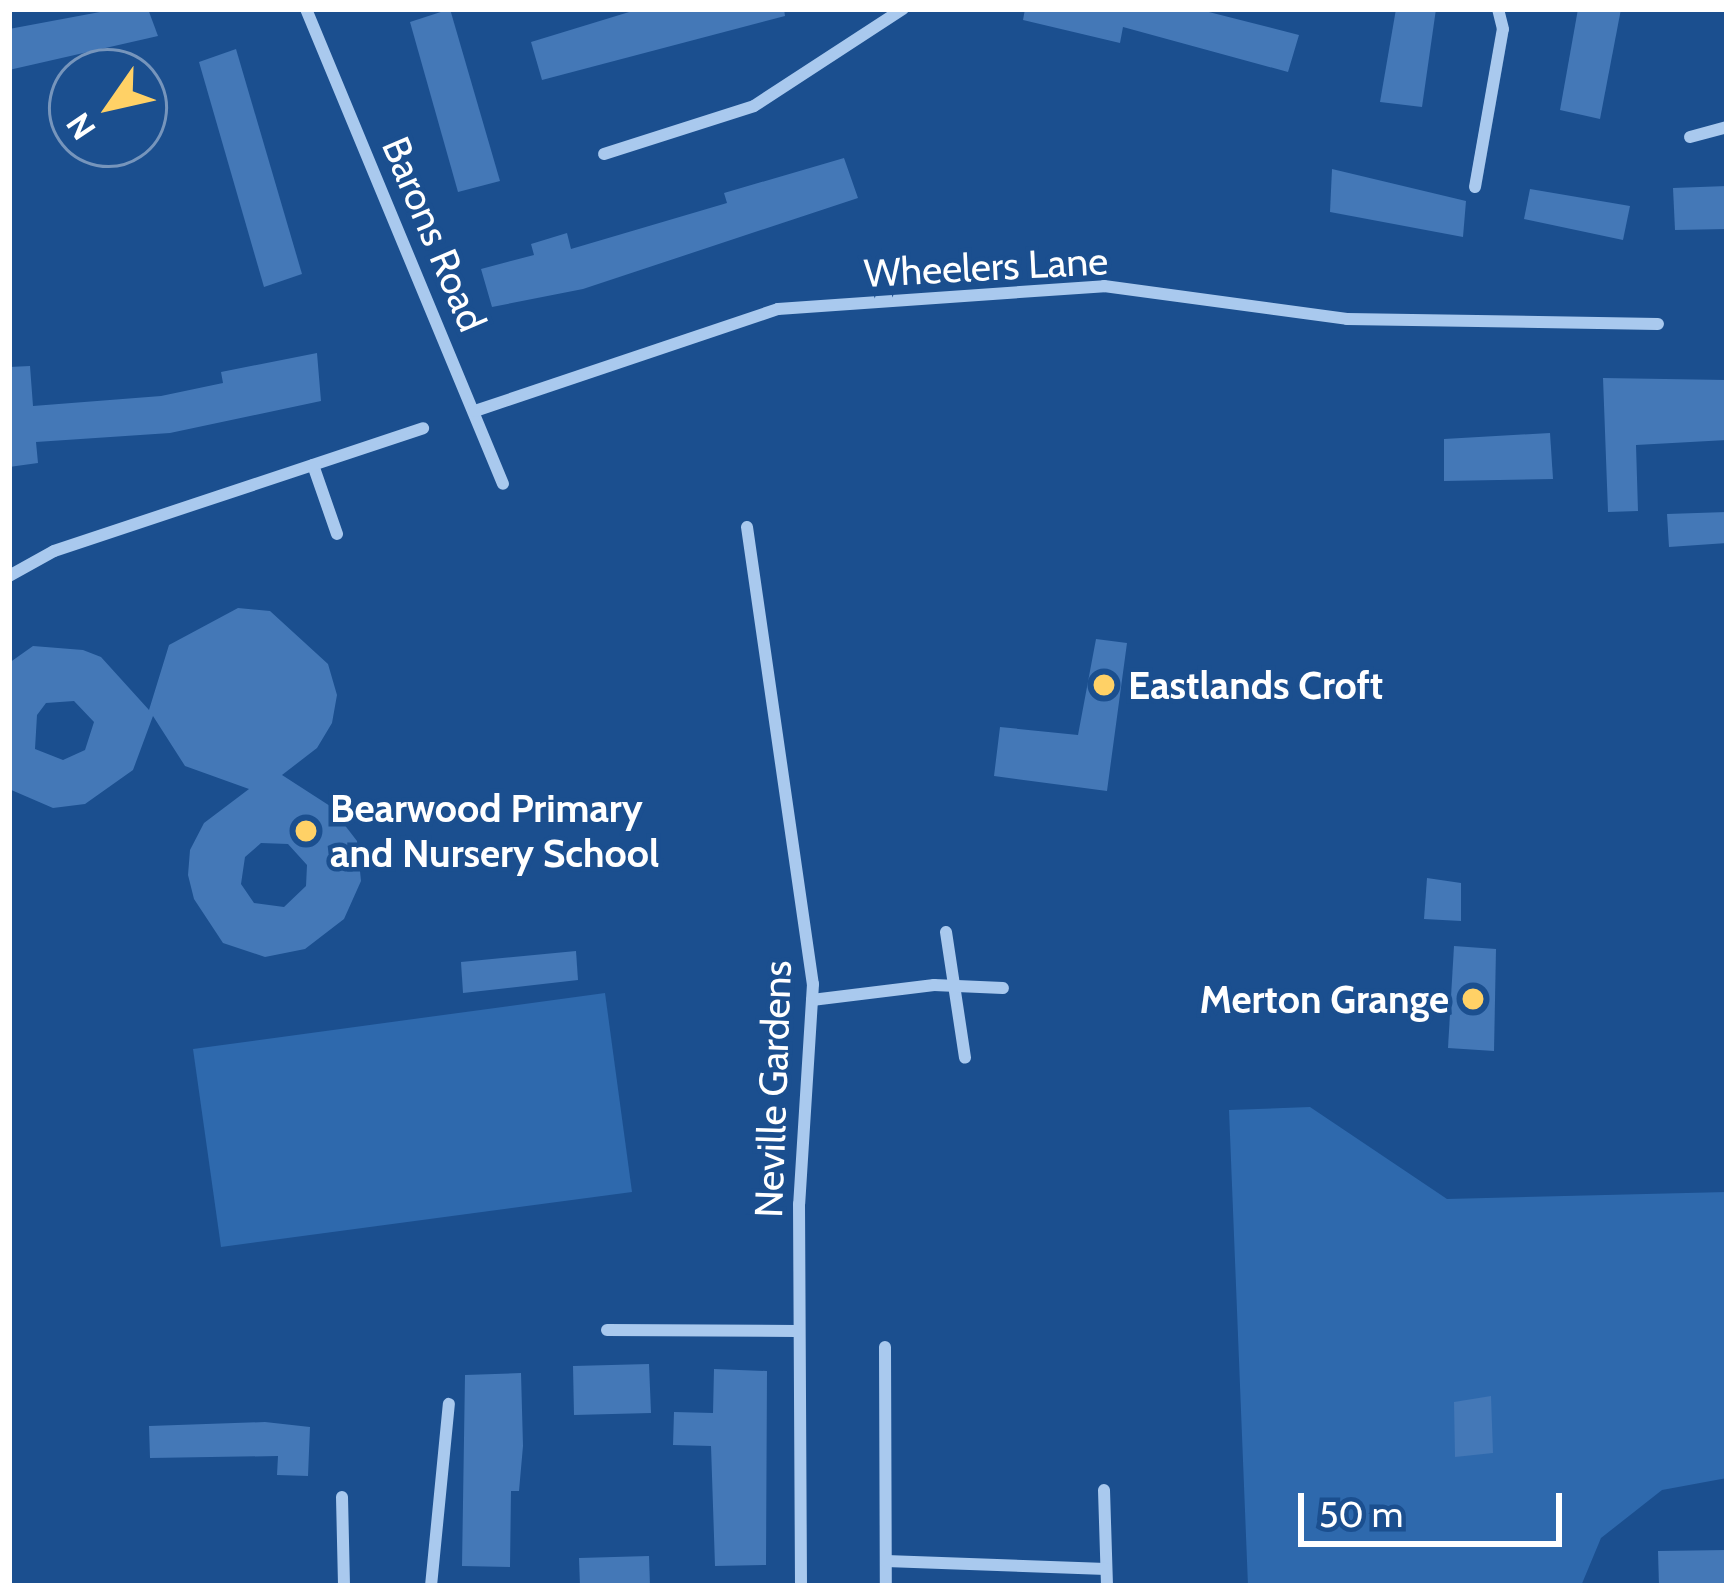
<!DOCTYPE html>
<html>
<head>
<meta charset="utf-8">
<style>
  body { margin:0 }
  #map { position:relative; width:1736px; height:1595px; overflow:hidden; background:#1b4f8f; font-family:Cabin,sans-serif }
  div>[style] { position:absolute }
  .green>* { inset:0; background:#2e69ad }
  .building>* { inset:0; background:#4478b7 }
  .street>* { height:12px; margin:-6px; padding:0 6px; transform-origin:6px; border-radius:6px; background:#a9c9ee }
  .dots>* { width:33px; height:33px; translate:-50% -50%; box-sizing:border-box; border:6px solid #1b4f8f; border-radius:50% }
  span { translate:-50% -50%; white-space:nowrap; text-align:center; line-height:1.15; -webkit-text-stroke:9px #1b4f8f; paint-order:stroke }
  .street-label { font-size:39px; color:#fff }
  .poi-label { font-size:39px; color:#fff; font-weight:700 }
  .left { translate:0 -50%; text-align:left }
  .right { translate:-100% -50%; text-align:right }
  .frame { position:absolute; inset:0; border:12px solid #fff; pointer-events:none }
  .north { position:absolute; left:48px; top:48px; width:120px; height:120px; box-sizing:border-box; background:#1b4f8f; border:3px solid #7695bc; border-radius:50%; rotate:236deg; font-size:33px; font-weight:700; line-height:48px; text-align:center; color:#fff }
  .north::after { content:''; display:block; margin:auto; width:42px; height:54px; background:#ffd166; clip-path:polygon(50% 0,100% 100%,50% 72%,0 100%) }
  .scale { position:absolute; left:1298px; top:1493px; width:264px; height:54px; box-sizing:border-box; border:6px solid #fff; border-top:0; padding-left:15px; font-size:36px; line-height:42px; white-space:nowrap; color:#fff; -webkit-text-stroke:9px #1b4f8f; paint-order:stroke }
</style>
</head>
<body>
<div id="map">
  <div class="green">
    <div style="clip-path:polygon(605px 993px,632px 1192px,221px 1247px,193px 1049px)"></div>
    <div style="clip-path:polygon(1310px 1107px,1447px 1199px,1727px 1192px,1727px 1478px,1662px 1490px,1601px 1538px,1581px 1586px,1248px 1586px,1229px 1110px)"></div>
  </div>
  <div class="building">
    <div style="clip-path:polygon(116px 9px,148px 9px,158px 36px,9px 70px,9px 29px)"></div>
    <div style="clip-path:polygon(450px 9px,500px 181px,458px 192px,410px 22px)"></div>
    <div style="clip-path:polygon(639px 9px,784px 9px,785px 16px,542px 80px,531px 42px)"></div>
    <div style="clip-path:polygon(1025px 9px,1197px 9px,1299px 35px,1288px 72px,1123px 27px,1120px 43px,1023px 20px)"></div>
    <div style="clip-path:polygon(1396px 9px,1436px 9px,1422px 107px,1380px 102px)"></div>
    <div style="clip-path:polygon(1578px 9px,1621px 9px,1600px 119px,1560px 110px)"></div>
    <div style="clip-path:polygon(236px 49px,302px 274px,264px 287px,199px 62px)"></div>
    <div style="clip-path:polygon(844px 158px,858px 198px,583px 289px,492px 307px,481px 269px,534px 255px,531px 244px,567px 233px,571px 249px,727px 203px,724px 193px)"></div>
    <div style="clip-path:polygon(1332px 169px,1466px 201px,1463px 237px,1330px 212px)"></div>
    <div style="clip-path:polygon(1727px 186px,1727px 229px,1675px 230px,1673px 188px)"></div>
    <div style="clip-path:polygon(1530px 189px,1630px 206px,1623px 240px,1524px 219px)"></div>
    <div style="clip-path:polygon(317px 353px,321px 401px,170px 433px,36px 442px,38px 463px,9px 467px,9px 367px,30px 366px,33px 406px,161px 396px,223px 383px,221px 372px)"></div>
    <div style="clip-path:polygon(1603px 378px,1727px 380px,1727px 440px,1636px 445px,1638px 511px,1608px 512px)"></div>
    <div style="clip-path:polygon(1550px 433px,1553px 479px,1444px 481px,1444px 439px)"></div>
    <div style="clip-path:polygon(1727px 512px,1727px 543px,1669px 547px,1667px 514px)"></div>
    <div style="clip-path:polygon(evenodd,238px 608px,270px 611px,328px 664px,337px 695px,332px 723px,317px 748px,282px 775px,330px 806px,357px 841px,361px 881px,344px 919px,305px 949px,265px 957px,223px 943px,194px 899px,188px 875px,190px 850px,204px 823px,249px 789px,185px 766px,153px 716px,133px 770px,85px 804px,53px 808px,9px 789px,9px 663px,33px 646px,83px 650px,101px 657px,149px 710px,169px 645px,238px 608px,74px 701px,94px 722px,85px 750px,63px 760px,35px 749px,37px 715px,46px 703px,74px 701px,238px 608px,261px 843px,288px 844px,307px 865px,306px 886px,284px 907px,254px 903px,241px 884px,245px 857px,261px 843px)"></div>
    <div style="clip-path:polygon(1096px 639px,1127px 643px,1107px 791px,994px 776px,1000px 727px,1078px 735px)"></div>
    <div style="clip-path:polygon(1427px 878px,1461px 883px,1461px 921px,1424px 919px)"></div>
    <div style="clip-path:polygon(1454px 946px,1496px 949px,1494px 1051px,1448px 1048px)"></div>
    <div style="clip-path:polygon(576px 951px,578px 980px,463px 993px,461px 962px)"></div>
    <div style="clip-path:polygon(649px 1364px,651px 1413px,574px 1415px,573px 1366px)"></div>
    <div style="clip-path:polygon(714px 1369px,767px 1371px,766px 1565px,715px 1566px,711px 1446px,673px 1445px,674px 1412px,713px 1413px)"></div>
    <div style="clip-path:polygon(521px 1373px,523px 1446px,519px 1491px,511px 1491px,510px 1567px,462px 1566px,465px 1375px)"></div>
    <div style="clip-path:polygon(1491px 1396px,1493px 1453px,1455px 1457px,1454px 1402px)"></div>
    <div style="clip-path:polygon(265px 1422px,310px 1427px,308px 1476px,277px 1475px,278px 1456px,150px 1458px,149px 1426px)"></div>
    <div style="clip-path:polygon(1727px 1550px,1727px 1586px,1659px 1586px,1658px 1551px)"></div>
    <div style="clip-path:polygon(649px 1556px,650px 1586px,580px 1586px,579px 1558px)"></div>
  </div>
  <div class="street">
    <div style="left:306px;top:9px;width:514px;rotate:67.47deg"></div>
    <div style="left:1690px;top:137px;width:38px;rotate:-15deg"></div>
    <div style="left:604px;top:154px;width:157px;rotate:-17.7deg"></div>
    <div style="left:754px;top:106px;width:178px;rotate:-33.1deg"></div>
    <div style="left:1475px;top:187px;width:160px;rotate:-80deg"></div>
    <div style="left:1503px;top:29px;width:21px;rotate:-104deg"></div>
    <div style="left:475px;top:411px;width:320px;rotate:-18.6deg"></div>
    <div style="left:778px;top:309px;width:327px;rotate:-4deg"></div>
    <div style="left:1104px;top:286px;width:245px;rotate:7.7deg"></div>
    <div style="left:1347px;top:319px;width:311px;rotate:0.9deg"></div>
    <div style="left:313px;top:465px;width:73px;rotate:70.8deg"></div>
    <div style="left:747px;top:527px;width:462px;rotate:81.8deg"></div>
    <div style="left:813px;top:984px;width:220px;rotate:93.6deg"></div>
    <div style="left:799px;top:1204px;width:382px;rotate:89.7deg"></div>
    <div style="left:9px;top:576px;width:51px;rotate:-29.1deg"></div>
    <div style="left:54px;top:551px;width:389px;rotate:-18.4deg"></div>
    <div style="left:946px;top:932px;width:127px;rotate:81.4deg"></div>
    <div style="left:812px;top:1000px;width:123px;rotate:-7deg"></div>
    <div style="left:934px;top:985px;width:69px;rotate:2.5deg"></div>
    <div style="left:607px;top:1330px;width:190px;rotate:0.3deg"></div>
    <div style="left:885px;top:1347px;width:239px;rotate:89.8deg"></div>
    <div style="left:1104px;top:1490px;width:96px;rotate:88.2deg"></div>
    <div style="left:342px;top:1497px;width:89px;rotate:88.7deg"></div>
    <div style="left:886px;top:1561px;width:220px;rotate:2.1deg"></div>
    <div style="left:431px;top:1586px;width:183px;rotate:-84.4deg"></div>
  </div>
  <div class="dots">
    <div style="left:1104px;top:685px;background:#ffd166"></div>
    <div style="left:306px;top:831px;background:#ffd166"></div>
    <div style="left:1473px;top:999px;background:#ffd166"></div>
  </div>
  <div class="street-label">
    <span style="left:434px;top:234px;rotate:67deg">Barons Road</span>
    <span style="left:986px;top:267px;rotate:-3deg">Wheelers Lane</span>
    <span style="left:773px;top:1089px;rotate:-88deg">Neville Gardens</span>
  </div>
  <div class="poi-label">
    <span class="left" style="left:1128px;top:685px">Eastlands Croft</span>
    <span class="left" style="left:330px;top:831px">Bearwood Primary<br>and Nursery School</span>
    <span class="right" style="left:1449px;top:999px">Merton Grange</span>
  </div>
  <div class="frame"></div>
  <div class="north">N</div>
  <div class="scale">50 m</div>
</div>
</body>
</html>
